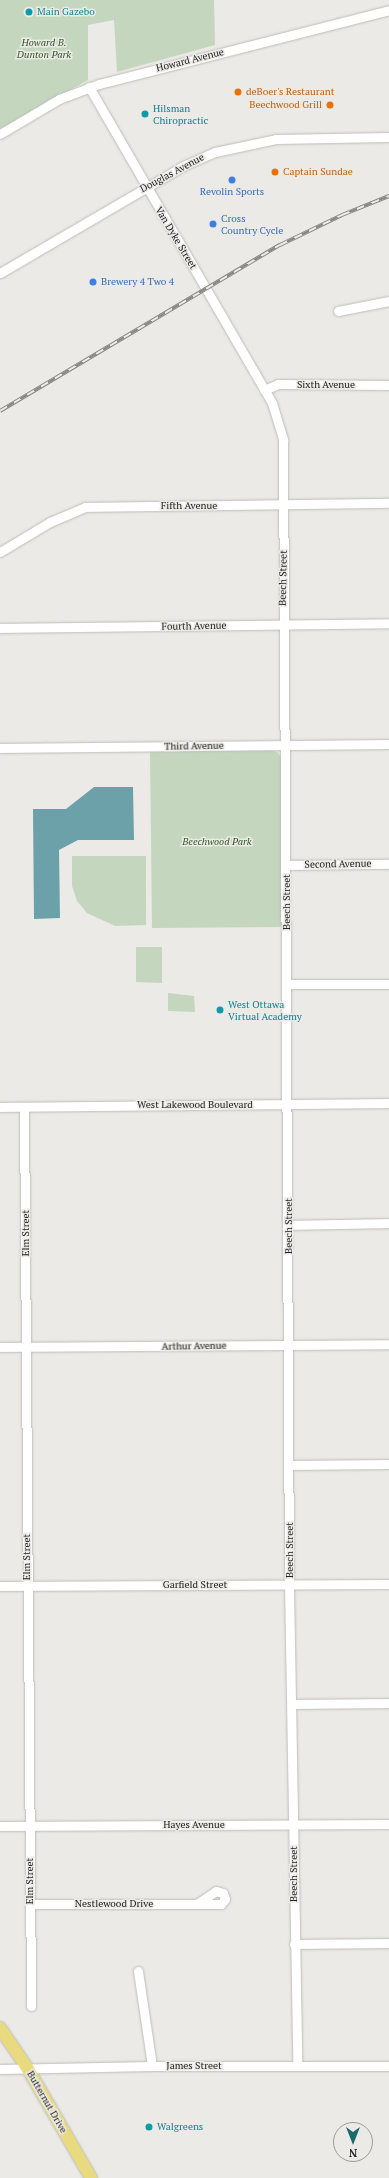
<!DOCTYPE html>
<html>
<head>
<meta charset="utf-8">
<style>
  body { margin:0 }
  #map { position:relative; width:389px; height:2178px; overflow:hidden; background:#ebeae6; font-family:"PT Serif",serif }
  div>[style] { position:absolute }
  .green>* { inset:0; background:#c5d6bf }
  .water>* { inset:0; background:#6ca1aa }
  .roads { filter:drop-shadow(0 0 1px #bdbcb8) drop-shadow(0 0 1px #bdbcb8) }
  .minor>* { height:9px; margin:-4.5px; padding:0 4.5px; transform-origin:4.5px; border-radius:4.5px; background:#fff }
  .major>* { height:12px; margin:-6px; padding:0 6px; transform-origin:6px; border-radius:6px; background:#e9da7f }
  .rail>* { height:4px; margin-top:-2px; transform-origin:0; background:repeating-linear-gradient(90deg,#ebeae6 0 8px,#858582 0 16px); box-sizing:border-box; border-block:1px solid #858582 }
  .dots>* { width:11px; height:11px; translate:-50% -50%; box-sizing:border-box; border:2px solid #ebeae6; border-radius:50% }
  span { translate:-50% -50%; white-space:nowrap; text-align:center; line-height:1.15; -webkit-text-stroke:3px #ebeae6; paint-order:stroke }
  .culture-label { font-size:10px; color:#0d838f }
  .left { translate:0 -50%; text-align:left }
  .park-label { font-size:10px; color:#315423; font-style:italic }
  .street-label { font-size:10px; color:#242422 }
  .food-label { font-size:10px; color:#c56008 }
  .right { translate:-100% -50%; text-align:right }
  .shop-label { font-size:10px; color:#366cbe }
  .north { position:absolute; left:333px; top:2122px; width:40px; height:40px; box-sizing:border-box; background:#ebeae6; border:1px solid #9b9b98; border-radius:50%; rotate:180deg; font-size:11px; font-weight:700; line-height:16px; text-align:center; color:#242422 }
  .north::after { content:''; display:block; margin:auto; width:14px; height:18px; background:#1b696c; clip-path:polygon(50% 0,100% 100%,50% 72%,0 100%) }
</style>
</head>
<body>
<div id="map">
  <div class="green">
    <div style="clip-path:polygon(0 0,214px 0,215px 45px,117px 72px,114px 20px,88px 25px,88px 80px,0 129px)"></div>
    <div style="clip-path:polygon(271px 750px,277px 752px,281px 757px,283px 927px,152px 928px,150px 751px)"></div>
    <div style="clip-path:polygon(72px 856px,146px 856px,146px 925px,115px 926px,87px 913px,77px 901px,72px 886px)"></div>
    <div style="clip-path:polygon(136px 947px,162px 947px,162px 983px,136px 982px)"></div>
    <div style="clip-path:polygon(168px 993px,194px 996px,195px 1012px,168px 1011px)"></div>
  </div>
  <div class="water">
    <div style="clip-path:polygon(94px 787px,133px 787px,134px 840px,78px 840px,59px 850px,60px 918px,34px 919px,33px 809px,66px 809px)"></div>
  </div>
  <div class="roads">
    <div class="minor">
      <div style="left:89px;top:87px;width:365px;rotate:59.9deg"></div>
      <div style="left:272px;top:403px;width:39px;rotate:73deg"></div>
      <div style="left:283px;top:440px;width:1145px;rotate:89.7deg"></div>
      <div style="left:289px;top:1585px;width:481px;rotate:89deg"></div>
      <div style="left:0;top:134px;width:69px;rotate:-30.7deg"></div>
      <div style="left:59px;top:99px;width:43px;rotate:-20.6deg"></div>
      <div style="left:99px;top:84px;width:299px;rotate:-14.3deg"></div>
      <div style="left:0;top:273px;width:212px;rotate:-30.3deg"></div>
      <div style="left:183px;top:166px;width:35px;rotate:-24deg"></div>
      <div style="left:215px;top:152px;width:62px;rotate:-12deg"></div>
      <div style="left:276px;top:139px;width:113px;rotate:-1deg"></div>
      <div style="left:338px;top:311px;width:52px;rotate:-11.1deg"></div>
      <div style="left:264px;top:390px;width:15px;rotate:-23deg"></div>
      <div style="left:278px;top:384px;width:111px;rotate:0.5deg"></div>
      <div style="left:0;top:552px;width:58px;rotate:-31deg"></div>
      <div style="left:50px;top:522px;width:38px;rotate:-23deg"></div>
      <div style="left:85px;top:507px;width:304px;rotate:-0.8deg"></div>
      <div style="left:0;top:628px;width:389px;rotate:-0.7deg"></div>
      <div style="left:0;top:748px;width:389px;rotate:-0.6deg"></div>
      <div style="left:286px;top:865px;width:103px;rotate:-0.6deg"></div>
      <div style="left:287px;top:984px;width:102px"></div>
      <div style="left:0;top:1107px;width:389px;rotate:-0.6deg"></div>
      <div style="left:24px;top:1107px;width:899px;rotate:89.55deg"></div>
      <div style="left:289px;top:1225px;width:100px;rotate:-1.1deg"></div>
      <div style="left:0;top:1347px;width:389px;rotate:-0.4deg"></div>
      <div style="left:290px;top:1465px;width:99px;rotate:-0.6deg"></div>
      <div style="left:0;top:1586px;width:389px;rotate:-0.3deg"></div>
      <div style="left:293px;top:1704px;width:96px;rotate:-0.6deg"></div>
      <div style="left:0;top:1826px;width:389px;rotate:-0.3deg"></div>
      <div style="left:30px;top:1904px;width:191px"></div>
      <div style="left:221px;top:1904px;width:6px;rotate:-51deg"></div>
      <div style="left:225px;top:1899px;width:6px;rotate:-108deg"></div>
      <div style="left:223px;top:1893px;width:7px;rotate:-164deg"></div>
      <div style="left:216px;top:1891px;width:22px;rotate:146deg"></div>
      <div style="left:294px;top:1944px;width:95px;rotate:-0.6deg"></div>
      <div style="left:138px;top:1971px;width:96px;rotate:81.6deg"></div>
      <div style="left:0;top:2069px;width:152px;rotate:-1.1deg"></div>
      <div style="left:152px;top:2066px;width:237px"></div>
    </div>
    <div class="major">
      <div style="left:0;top:2028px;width:50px;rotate:55.7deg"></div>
      <div style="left:28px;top:2069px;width:126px;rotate:60deg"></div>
    </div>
  </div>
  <div class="rail">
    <div style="left:0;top:411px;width:326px;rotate:-30.7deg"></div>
    <div style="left:280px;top:245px;width:69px;rotate:-25.8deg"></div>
    <div style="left:342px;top:215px;width:51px;rotate:-22deg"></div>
  </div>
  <div class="dots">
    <div style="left:29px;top:12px;background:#0f9aa8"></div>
    <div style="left:238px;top:92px;background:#e8710a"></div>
    <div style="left:330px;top:105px;background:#e8710a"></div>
    <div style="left:145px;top:114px;background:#0f9aa8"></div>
    <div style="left:275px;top:172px;background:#e8710a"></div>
    <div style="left:232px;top:180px;background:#3f7fe0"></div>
    <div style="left:213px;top:224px;background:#3f7fe0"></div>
    <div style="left:93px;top:282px;background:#3f7fe0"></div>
    <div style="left:220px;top:1010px;background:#0f9aa8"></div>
    <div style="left:149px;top:2127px;background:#0f9aa8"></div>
  </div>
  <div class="culture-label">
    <span class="left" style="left:37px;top:12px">Main Gazebo</span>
    <span class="left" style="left:153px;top:114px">Hilsman<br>Chiropractic</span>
    <span class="left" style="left:228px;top:1010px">West Ottawa<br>Virtual Academy</span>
    <span class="left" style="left:157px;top:2127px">Walgreens</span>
  </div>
  <div class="park-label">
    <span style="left:44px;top:48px">Howard B.<br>Dunton Park</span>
    <span style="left:217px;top:842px">Beechwood Park</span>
  </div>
  <div class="street-label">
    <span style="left:190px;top:60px;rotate:-14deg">Howard Avenue</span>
    <span style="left:172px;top:173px;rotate:-28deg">Douglas Avenue</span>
    <span style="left:176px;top:238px;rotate:59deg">Van Dyke Street</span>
    <span style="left:326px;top:385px">Sixth Avenue</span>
    <span style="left:189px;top:506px">Fifth Avenue</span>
    <span style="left:283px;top:578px;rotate:-89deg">Beech Street</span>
    <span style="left:194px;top:626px;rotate:-1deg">Fourth Avenue</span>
    <span style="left:194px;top:746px;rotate:-1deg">Third Avenue</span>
    <span style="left:338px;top:864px;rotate:-1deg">Second Avenue</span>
    <span style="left:287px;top:902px;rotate:-90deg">Beech Street</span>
    <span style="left:195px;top:1105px">West Lakewood Boulevard</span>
    <span style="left:289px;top:1226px;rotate:-90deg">Beech Street</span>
    <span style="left:26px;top:1233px;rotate:-90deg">Elm Street</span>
    <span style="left:194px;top:1346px;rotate:-1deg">Arthur Avenue</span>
    <span style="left:290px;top:1550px;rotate:-90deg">Beech Street</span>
    <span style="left:27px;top:1557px;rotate:-90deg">Elm Street</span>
    <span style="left:195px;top:1585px">Garfield Street</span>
    <span style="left:194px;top:1825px">Hayes Avenue</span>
    <span style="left:294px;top:1874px;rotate:-90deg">Beech Street</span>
    <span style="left:30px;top:1881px;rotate:-90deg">Elm Street</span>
    <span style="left:114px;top:1904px">Nestlewood Drive</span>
    <span style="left:194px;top:2066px">James Street</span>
    <span style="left:47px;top:2102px;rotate:60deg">Butternut Drive</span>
  </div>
  <div class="food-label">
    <span class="left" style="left:246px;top:92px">deBoer's Restaurant</span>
    <span class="right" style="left:322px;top:105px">Beechwood Grill</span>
    <span class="left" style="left:283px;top:172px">Captain Sundae</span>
  </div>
  <div class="shop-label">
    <span style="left:232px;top:192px">Revolin Sports</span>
    <span class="left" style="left:221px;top:224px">Cross<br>Country Cycle</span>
    <span class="left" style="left:101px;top:282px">Brewery 4 Two 4</span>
  </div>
  <div class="north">N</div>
</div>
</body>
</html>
